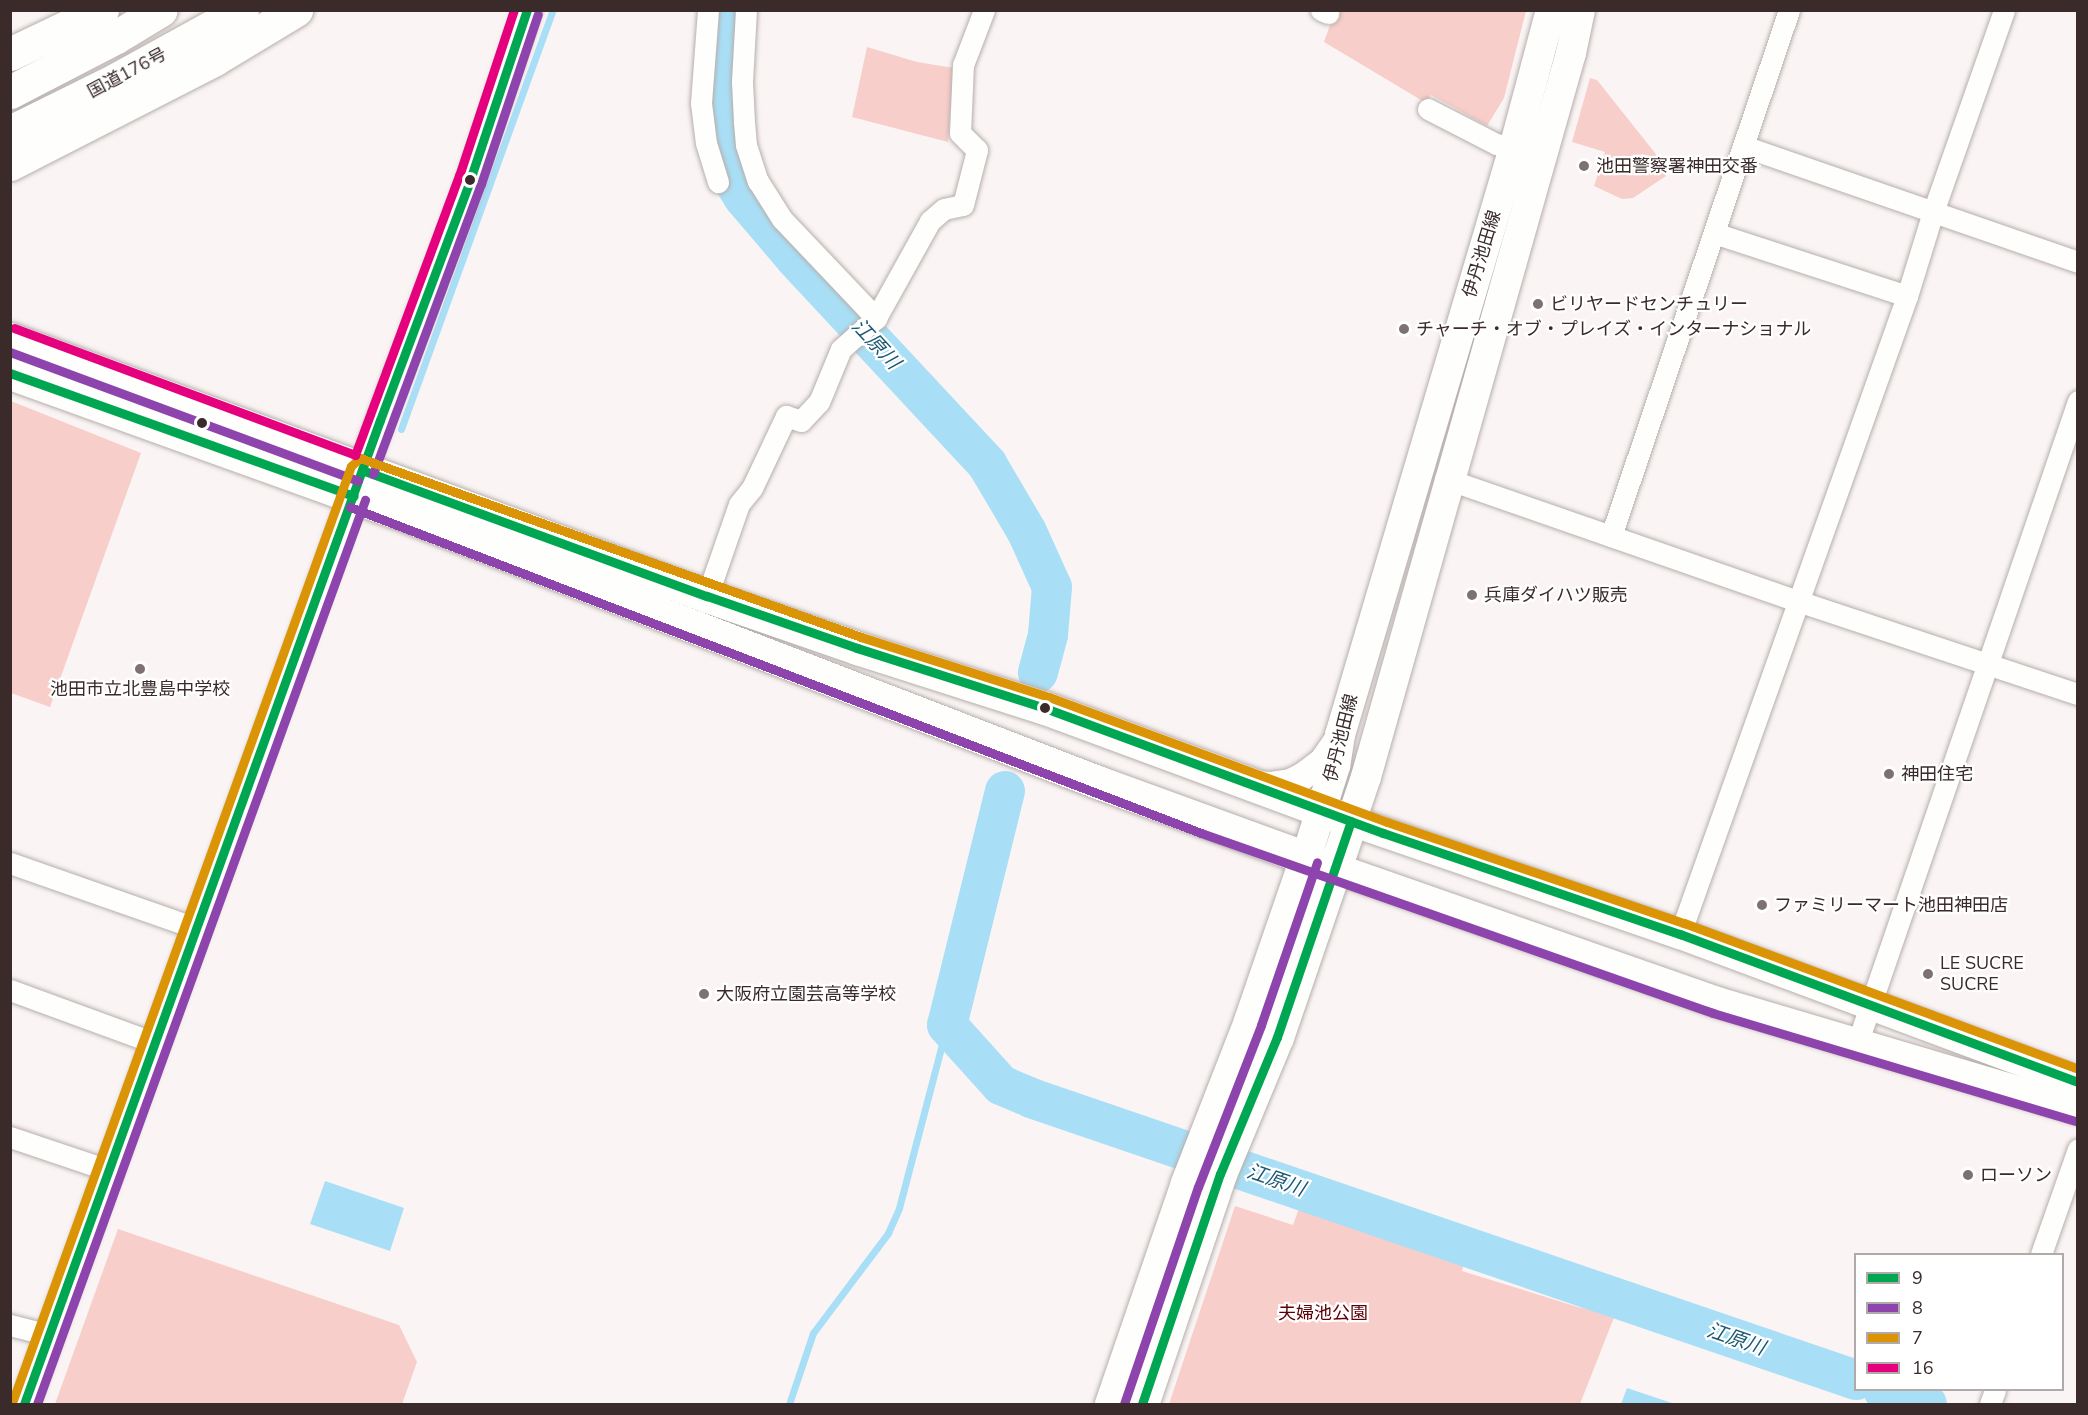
<!DOCTYPE html>
<html>
<head>
<meta charset="utf-8">
<style>
  body { margin:0 }
  #map { position:relative; width:2088px; height:1415px; overflow:hidden; background:#faf5f4; font-family:"Nunito Sans","Noto Sans JP",sans-serif }
  div>[style] { position:absolute }
  .green>* { inset:0; background:#f8ceca }
  .water>* { inset:0; background:#a9dff6 }
  .stream>* { height:7px; margin:-3.5px; padding:0 3.5px; transform-origin:3.5px; border-radius:3.5px; background:#a9dff6 }
  .river>* { height:40px; margin:-20px; padding:0 20px; transform-origin:20px; border-radius:20px; background:#a9dff6 }
  .roads { filter:drop-shadow(0 0 2px #b6aeac) drop-shadow(0 0 2px #b6aeac) }
  .minor>* { height:21px; margin:-10.5px; padding:0 10.5px; transform-origin:10.5px; border-radius:10.5px; background:#fefefd }
  .tertiary>* { height:27px; margin:-13.5px; padding:0 13.5px; transform-origin:13.5px; border-radius:13.5px; background:#fefefd }
  .secondary>* { height:30px; margin:-15px; padding:0 15px; transform-origin:15px; border-radius:15px; background:#fefefd }
  .trunk>* { height:33px; margin:-16.5px; padding:0 16.5px; transform-origin:16.5px; border-radius:16.5px; background:#fefefd }
  .motorway>* { height:33px; margin:-16.5px; padding:0 16.5px; transform-origin:16.5px; border-radius:16.5px; background:#fefefd }
  .bus-1>* { height:9px; margin:-4.5px; padding:0 4.5px; transform-origin:4.5px; border-radius:4.5px; background:#00a651 }
  .bus-2>* { height:9px; margin:-4.5px; padding:0 4.5px; transform-origin:4.5px; border-radius:4.5px; background:#8e44ad }
  .bus-3>* { height:9px; margin:-4.5px; padding:0 4.5px; transform-origin:4.5px; border-radius:4.5px; background:#db9406 }
  .bus-4>* { height:9px; margin:-4.5px; padding:0 4.5px; transform-origin:4.5px; border-radius:4.5px; background:#e5007d }
  .dots>* { width:16px; height:16px; translate:-50% -50%; box-sizing:border-box; border:3px solid #fff; border-radius:50% }
  span { translate:-50% -50%; white-space:nowrap; text-align:center; line-height:1.15; -webkit-text-stroke:4.5px #fff; paint-order:stroke }
  .street-label { font-size:18px; color:#3a2b2a }
  .poi-label { font-size:18px; color:#3a2b2a }
  .left { translate:0 -50%; text-align:left }
  .park-label { font-size:18px; color:#5c0106 }
  .water-label { font-size:20px; color:#1c5a72; font-style:italic }
  .frame { position:absolute; inset:0; border:12px solid #3a2b2a; pointer-events:none }
  .legend { position:absolute; left:1854px; top:1253px; width:210px; height:138px; box-sizing:border-box; background:#fff; border:2px solid #b0aaaa; margin:0; padding:8px 10px; list-style:none; font-size:18px; color:#3a2b2a }
  .legend li { display:flex; align-items:center; gap:12px; height:30px }
  .legend b { width:30px; border:2px solid #b0aaaa }
</style>
</head>
<body>
<div id="map">
  <div class="green">
    <div style="clip-path:polygon(1335px 11px,1526px 11px,1504px 98px,1487px 126px,1431px 95px,1426px 103px,1324px 42px)"></div>
    <div style="clip-path:polygon(867px 47px,917px 62px,954px 68px,948px 142px,852px 117px)"></div>
    <div style="clip-path:polygon(1590px 78px,1597px 80px,1667px 168px,1666px 176px,1633px 198px,1622px 199px,1594px 186px,1605px 152px,1572px 142px)"></div>
    <div style="clip-path:polygon(11px 401px,141px 453px,50px 707px,11px 693px)"></div>
    <div style="clip-path:polygon(1235px 1206px,1293px 1225px,1299px 1208px,1464px 1263px,1462px 1271px,1578px 1307px,1615px 1315px,1580px 1404px,1169px 1404px)"></div>
    <div style="clip-path:polygon(118px 1229px,399px 1325px,417px 1362px,402px 1404px,55px 1404px)"></div>
  </div>
  <div class="water">
    <div style="clip-path:polygon(325px 1181px,404px 1208px,390px 1251px,310px 1224px)"></div>
    <div style="clip-path:polygon(1627px 1388px,1675px 1404px,1621px 1404px)"></div>
  </div>
  <div class="stream">
    <div style="left:401px;top:429px;width:446px;rotate:-70.1deg"></div>
    <div style="left:789px;top:1404px;width:75px;rotate:-71.3deg"></div>
    <div style="left:813px;top:1333px;width:125px;rotate:-53.1deg"></div>
    <div style="left:888px;top:1233px;width:27px;rotate:-66deg"></div>
    <div style="left:899px;top:1208px;width:189px;rotate:-75.3deg"></div>
  </div>
  <div class="river">
    <div style="left:728px;top:10px;width:104px;rotate:95.5deg"></div>
    <div style="left:718px;top:114px;width:66px;rotate:77.8deg"></div>
    <div style="left:732px;top:179px;width:22px;rotate:58deg"></div>
    <div style="left:744px;top:198px;width:79px;rotate:49.6deg"></div>
    <div style="left:795px;top:258px;width:282px;rotate:47deg"></div>
    <div style="left:987px;top:464px;width:79px;rotate:59.5deg"></div>
    <div style="left:1027px;top:532px;width:60px;rotate:65.6deg"></div>
    <div style="left:1052px;top:587px;width:48px;rotate:94.8deg"></div>
    <div style="left:1048px;top:635px;width:39px;rotate:105deg"></div>
    <div style="left:1005px;top:791px;width:241px;rotate:103.9deg"></div>
    <div style="left:947px;top:1025px;width:81px;rotate:48deg"></div>
    <div style="left:1001px;top:1085px;width:33px;rotate:23deg"></div>
    <div style="left:1031px;top:1098px;width:872px;rotate:18.87deg"></div>
    <div style="left:1883px;top:1390px;width:46px;rotate:17.7deg"></div>
  </div>
  <div class="roads">
    <div class="minor">
      <div style="left:708px;top:10px;width:93px;rotate:94.3deg"></div>
      <div style="left:701px;top:103px;width:40px;rotate:82.9deg"></div>
      <div style="left:706px;top:143px;width:41px;rotate:72.9deg"></div>
      <div style="left:746px;top:10px;width:72px;rotate:93.2deg"></div>
      <div style="left:742px;top:82px;width:40px;rotate:87.1deg"></div>
      <div style="left:744px;top:122px;width:23px;rotate:85deg"></div>
      <div style="left:746px;top:145px;width:38px;rotate:72deg"></div>
      <div style="left:758px;top:181px;width:45px;rotate:57.7deg"></div>
      <div style="left:782px;top:219px;width:137px;rotate:46.5deg"></div>
      <div style="left:1321px;top:10px;width:8px;rotate:23deg"></div>
      <div style="left:1428px;top:109px;width:76px;rotate:27.2deg"></div>
      <div style="left:1496px;top:144px;width:18px;rotate:13deg"></div>
      <div style="left:1743px;top:146px;width:355px;rotate:19.1deg"></div>
      <div style="left:1714px;top:233px;width:203px;rotate:18.1deg"></div>
      <div style="left:1450px;top:480px;width:368px;rotate:19.2deg"></div>
      <div style="left:1798px;top:601px;width:295px;rotate:18.4deg"></div>
      <div style="left:1611px;top:536px;width:555px;rotate:-71.3deg"></div>
      <div style="left:707px;top:596px;width:97px;rotate:-70.8deg"></div>
      <div style="left:739px;top:504px;width:21px;rotate:-51deg"></div>
      <div style="left:752px;top:488px;width:80px;rotate:-64.7deg"></div>
      <div style="left:786px;top:416px;width:16px;rotate:18deg"></div>
      <div style="left:801px;top:421px;width:26px;rotate:-47deg"></div>
      <div style="left:819px;top:402px;width:57px;rotate:-67.5deg"></div>
      <div style="left:841px;top:349px;width:47px;rotate:-41.5deg"></div>
      <div style="left:876px;top:318px;width:111px;rotate:-60.9deg"></div>
      <div style="left:930px;top:221px;width:18px;rotate:-41deg"></div>
      <div style="left:944px;top:209px;width:19px;rotate:-12deg"></div>
      <div style="left:963px;top:205px;width:57px;rotate:-75.7deg"></div>
      <div style="left:977px;top:150px;width:24px;rotate:-135deg"></div>
      <div style="left:960px;top:133px;width:68px;rotate:-87.5deg"></div>
      <div style="left:963px;top:65px;width:59px;rotate:-69.1deg"></div>
      <div style="left:10px;top:863px;width:197px;rotate:19.3deg"></div>
      <div style="left:1680px;top:934px;width:677px;rotate:-70.41deg"></div>
      <div style="left:1907px;top:296px;width:88px;rotate:-72.8deg"></div>
      <div style="left:1933px;top:212px;width:214px;rotate:-70.6deg"></div>
      <div style="left:10px;top:990px;width:154px;rotate:20.1deg"></div>
      <div style="left:1857px;top:1044px;width:680px;rotate:-71.03deg"></div>
      <div style="left:10px;top:1137px;width:103px;rotate:18.6deg"></div>
      <div style="left:2041px;top:1254px;width:111px;rotate:-70.6deg"></div>
      <div style="left:10px;top:1325px;width:40px;rotate:14.4deg"></div>
      <div style="left:1990px;top:1404px;width:15px;rotate:-70deg"></div>
    </div>
    <div class="tertiary">
      <div style="left:1255px;top:784px;width:14px;rotate:4deg"></div>
      <div style="left:1269px;top:785px;width:21px;rotate:-8deg"></div>
      <div style="left:1290px;top:782px;width:13px;rotate:-27deg"></div>
      <div style="left:1302px;top:776px;width:25px;rotate:-37deg"></div>
      <div style="left:1322px;top:761px;width:32px;rotate:-55deg"></div>
      <div style="left:24px;top:1404px;width:1046px;rotate:-70.11deg"></div>
      <div style="left:380px;top:420px;width:256px;rotate:-69.4deg"></div>
      <div style="left:470px;top:180px;width:179px;rotate:-71.5deg"></div>
    </div>
    <div class="secondary">
      <div style="left:1551px;top:10px;width:143px;rotate:105deg"></div>
      <div style="left:1514px;top:148px;width:612px;rotate:106.51deg"></div>
      <div style="left:1340px;top:735px;width:31px;rotate:99deg"></div>
      <div style="left:1335px;top:766px;width:96px;rotate:107.5deg"></div>
      <div style="left:1306px;top:858px;width:435px;rotate:19.3deg"></div>
      <div style="left:1717px;top:1002px;width:377px;rotate:16.5deg"></div>
      <div style="left:1580px;top:10px;width:44px;rotate:101.8deg"></div>
      <div style="left:1571px;top:53px;width:444px;rotate:105.8deg"></div>
      <div style="left:1450px;top:480px;width:309px;rotate:105.8deg"></div>
      <div style="left:1366px;top:777px;width:46px;rotate:108.8deg"></div>
      <div style="left:1351px;top:821px;width:348px;rotate:19deg"></div>
      <div style="left:1680px;top:934px;width:425px;rotate:20.4deg"></div>
    </div>
    <div class="trunk">
      <div style="left:10px;top:132px;width:117px;rotate:-26.3deg"></div>
      <div style="left:115px;top:80px;width:145px;rotate:-28.9deg"></div>
      <div style="left:10px;top:164px;width:230px;rotate:-27.1deg"></div>
      <div style="left:215px;top:59px;width:95px;rotate:-31.2deg"></div>
      <div style="left:10px;top:339px;width:743px;rotate:20.24deg"></div>
      <div style="left:707px;top:596px;width:159px;rotate:19.1deg"></div>
      <div style="left:857px;top:648px;width:197px;rotate:17.7deg"></div>
      <div style="left:1045px;top:708px;width:326px;rotate:20.3deg"></div>
      <div style="left:1351px;top:821px;width:228px;rotate:108.9deg"></div>
      <div style="left:1277px;top:1037px;width:148px;rotate:112.6deg"></div>
      <div style="left:1220px;top:1174px;width:243px;rotate:108.7deg"></div>
      <div style="left:10px;top:373px;width:408px;rotate:19.8deg"></div>
      <div style="left:394px;top:511px;width:757px;rotate:21.07deg"></div>
      <div style="left:1100px;top:783px;width:219px;rotate:20deg"></div>
      <div style="left:1306px;top:858px;width:172px;rotate:109deg"></div>
      <div style="left:1250px;top:1021px;width:174px;rotate:111.3deg"></div>
      <div style="left:1187px;top:1183px;width:234px;rotate:109deg"></div>
    </div>
    <div class="motorway">
      <div style="left:10px;top:54px;width:102px;rotate:-25.6deg"></div>
      <div style="left:10px;top:92px;width:119px;rotate:-27.4deg"></div>
      <div style="left:116px;top:37px;width:52px;rotate:-31deg"></div>
    </div>
  </div>
  <div class="bus-1">
    <div style="left:10px;top:373px;width:365px;rotate:19.7deg"></div>
    <div style="left:362px;top:470px;width:367px;rotate:20.1deg"></div>
    <div style="left:707px;top:596px;width:159px;rotate:19.1deg"></div>
    <div style="left:857px;top:648px;width:197px;rotate:17.7deg"></div>
    <div style="left:1045px;top:708px;width:360px;rotate:20.3deg"></div>
    <div style="left:1383px;top:833px;width:314px;rotate:18.8deg"></div>
    <div style="left:1680px;top:934px;width:425px;rotate:20.4deg"></div>
    <div style="left:24px;top:1404px;width:1046px;rotate:-70.11deg"></div>
    <div style="left:380px;top:420px;width:256px;rotate:-69.4deg"></div>
    <div style="left:470px;top:180px;width:179px;rotate:-71.5deg"></div>
    <div style="left:1142px;top:1404px;width:243px;rotate:-71.3deg"></div>
    <div style="left:1220px;top:1174px;width:148px;rotate:-67.4deg"></div>
    <div style="left:1277px;top:1037px;width:228px;rotate:-71.1deg"></div>
  </div>
  <div class="bus-2">
    <div style="left:10px;top:352px;width:371px;rotate:20.3deg"></div>
    <div style="left:373px;top:474px;width:309px;rotate:-69.6deg"></div>
    <div style="left:481px;top:184px;width:179px;rotate:-71.5deg"></div>
    <div style="left:350px;top:507px;width:911px;rotate:20.96deg"></div>
    <div style="left:1201px;top:833px;width:543px;rotate:19.37deg"></div>
    <div style="left:1713px;top:1013px;width:378px;rotate:16.6deg"></div>
    <div style="left:37px;top:1404px;width:962px;rotate:-70.06deg"></div>
    <div style="left:1124px;top:1404px;width:229px;rotate:-71.2deg"></div>
    <div style="left:1198px;top:1187px;width:174px;rotate:-68.7deg"></div>
    <div style="left:1261px;top:1025px;width:172px;rotate:-71deg"></div>
  </div>
  <div class="bus-3">
    <div style="left:13px;top:1400px;width:993px;rotate:-70.11deg"></div>
    <div style="left:351px;top:466px;width:12px;rotate:-42deg"></div>
    <div style="left:360px;top:458px;width:532px;rotate:19.66deg"></div>
    <div style="left:861px;top:637px;width:197px;rotate:17.7deg"></div>
    <div style="left:1049px;top:697px;width:360px;rotate:20.3deg"></div>
    <div style="left:1387px;top:822px;width:314px;rotate:18.8deg"></div>
    <div style="left:1684px;top:923px;width:420px;rotate:20.3deg"></div>
  </div>
  <div class="bus-4">
    <div style="left:14px;top:328px;width:364px;rotate:20.4deg"></div>
    <div style="left:355px;top:455px;width:298px;rotate:-69.6deg"></div>
    <div style="left:459px;top:176px;width:175px;rotate:-71.7deg"></div>
  </div>
  <div class="dots">
    <div style="left:1584px;top:166px;background:#7d7271"></div>
    <div style="left:470px;top:180px;background:#3a2b2a"></div>
    <div style="left:1538px;top:304px;background:#7d7271"></div>
    <div style="left:1404px;top:329px;background:#7d7271"></div>
    <div style="left:202px;top:423px;background:#3a2b2a"></div>
    <div style="left:1472px;top:595px;background:#7d7271"></div>
    <div style="left:140px;top:669px;background:#7d7271"></div>
    <div style="left:1045px;top:708px;background:#3a2b2a"></div>
    <div style="left:1889px;top:774px;background:#7d7271"></div>
    <div style="left:1762px;top:905px;background:#7d7271"></div>
    <div style="left:1928px;top:974px;background:#7d7271"></div>
    <div style="left:704px;top:994px;background:#7d7271"></div>
    <div style="left:1968px;top:1175px;background:#7d7271"></div>
  </div>
  <div class="street-label">
    <span style="left:127px;top:73px;rotate:-28deg">国道176号</span>
    <span style="left:1482px;top:254px;rotate:-73deg">伊丹池田線</span>
    <span style="left:1341px;top:738px;rotate:-76deg">伊丹池田線</span>
  </div>
  <div class="poi-label">
    <span class="left" style="left:1596px;top:166px">池田警察署神田交番</span>
    <span class="left" style="left:1550px;top:304px">ビリヤードセンチュリー</span>
    <span class="left" style="left:1416px;top:329px">チャーチ・オブ・プレイズ・インターナショナル</span>
    <span class="left" style="left:1484px;top:595px">兵庫ダイハツ販売</span>
    <span style="left:140px;top:689px">池田市立北豊島中学校</span>
    <span class="left" style="left:1901px;top:774px">神田住宅</span>
    <span class="left" style="left:1774px;top:905px">ファミリーマート池田神田店</span>
    <span class="left" style="left:1940px;top:974px">LE SUCRE<br>SUCRE</span>
    <span class="left" style="left:716px;top:994px">大阪府立園芸高等学校</span>
    <span class="left" style="left:1980px;top:1175px">ローソン</span>
  </div>
  <div class="park-label">
    <span style="left:1323px;top:1313px">夫婦池公園</span>
  </div>
  <div class="water-label">
    <span style="left:876px;top:344px;rotate:47deg">江原川</span>
    <span style="left:1276px;top:1180px;rotate:19deg">江原川</span>
    <span style="left:1736px;top:1339px;rotate:19deg">江原川</span>
  </div>
  <div class="frame"></div>
  <ul class="legend">
  <li><b style="height:8px;background:#00a651"></b>9</li>
  <li><b style="height:8px;background:#8e44ad"></b>8</li>
  <li><b style="height:8px;background:#db9406"></b>7</li>
  <li><b style="height:8px;background:#e5007d"></b>16</li>
  </ul>
</div>
</body>
</html>
